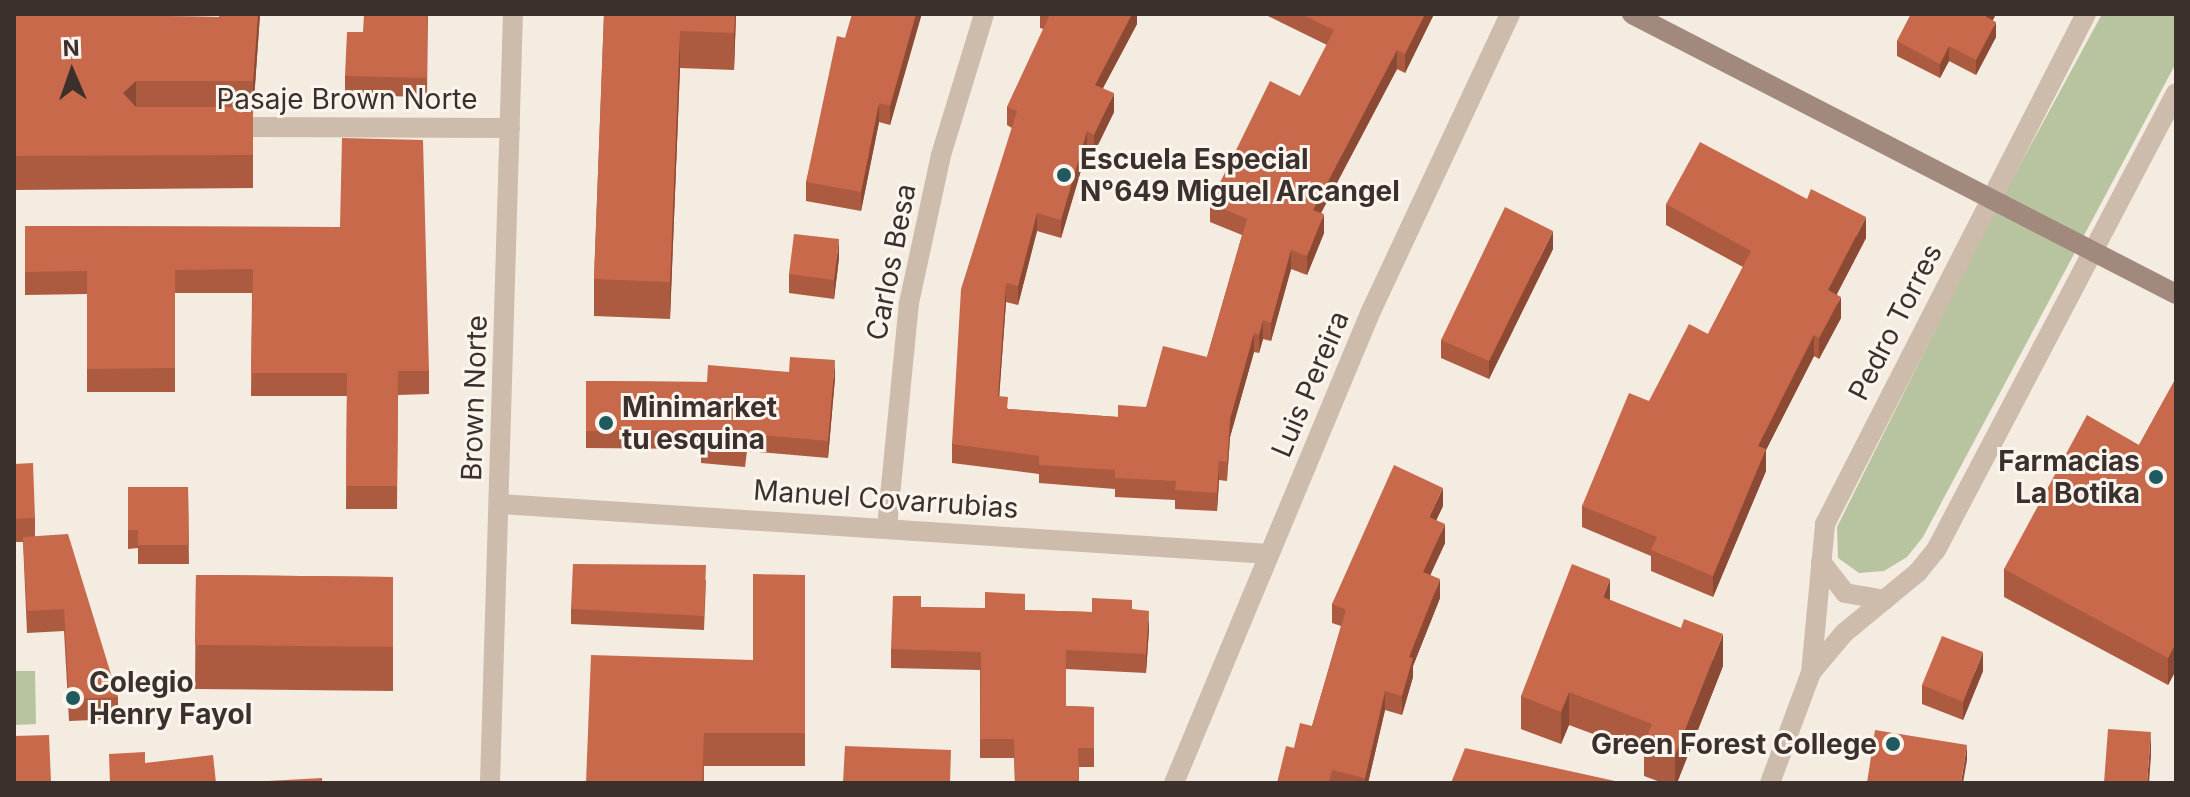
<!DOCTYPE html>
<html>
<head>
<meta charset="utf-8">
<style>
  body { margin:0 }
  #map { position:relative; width:2190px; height:797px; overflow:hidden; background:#f4ebe1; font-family:Inter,sans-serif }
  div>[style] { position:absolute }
  .green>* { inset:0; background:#b8c4a0 }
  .minor>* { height:20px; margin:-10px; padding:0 10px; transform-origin:10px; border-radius:10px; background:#cdbbac }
  .tertiary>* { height:20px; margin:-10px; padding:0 10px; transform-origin:10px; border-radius:10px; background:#cdbbac }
  .secondary>* { height:20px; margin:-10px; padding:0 10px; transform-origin:10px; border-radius:10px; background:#a18a7d }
  .wall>* { inset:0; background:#ac5a40 }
  .shaded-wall>* { inset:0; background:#8c4a34 }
  .building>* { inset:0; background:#c8694b }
  .dots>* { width:22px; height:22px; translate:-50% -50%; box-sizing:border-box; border:4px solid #fbf5ee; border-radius:50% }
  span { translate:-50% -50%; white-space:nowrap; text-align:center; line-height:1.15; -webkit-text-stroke:6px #fbf5ee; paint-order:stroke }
  .street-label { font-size:28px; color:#3b302b }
  .poi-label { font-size:28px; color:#3b302b; font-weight:700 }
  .left { translate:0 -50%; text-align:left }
  .right { translate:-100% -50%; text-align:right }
  .frame { position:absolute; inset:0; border:16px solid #3b302b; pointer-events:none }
  .north { position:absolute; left:32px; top:32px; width:80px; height:80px; -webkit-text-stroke:6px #fbf5ee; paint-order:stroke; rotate:358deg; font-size:22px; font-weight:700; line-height:32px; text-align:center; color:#3b302b }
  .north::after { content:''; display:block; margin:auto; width:28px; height:36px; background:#3b302b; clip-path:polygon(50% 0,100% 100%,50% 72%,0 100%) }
</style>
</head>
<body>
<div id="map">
  <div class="green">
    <div style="clip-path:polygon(2102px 14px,2176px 14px,2176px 63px,1923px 537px,1907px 557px,1884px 571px,1859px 573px,1838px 558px,1837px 527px,1990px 220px)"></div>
    <div style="clip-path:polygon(14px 671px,35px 671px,36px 724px,14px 725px)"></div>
  </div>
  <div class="minor">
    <div style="left:226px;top:127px;width:284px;rotate:0.2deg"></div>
    <div style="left:499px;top:504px;width:772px;rotate:3.72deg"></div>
    <div style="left:887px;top:527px;width:225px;rotate:-84.4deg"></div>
    <div style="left:909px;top:303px;width:151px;rotate:-77.8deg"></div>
    <div style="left:941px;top:155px;width:147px;rotate:-73deg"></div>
    <div style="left:1821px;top:562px;width:39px;rotate:52deg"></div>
    <div style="left:1845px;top:593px;width:40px;rotate:10deg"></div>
    <div style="left:1813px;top:670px;width:48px;rotate:-50deg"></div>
    <div style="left:1844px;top:633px;width:96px;rotate:-39.5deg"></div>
    <div style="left:1918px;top:572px;width:28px;rotate:-51deg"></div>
    <div style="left:1936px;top:550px;width:516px;rotate:-62.29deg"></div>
    <div style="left:1174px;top:783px;width:511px;rotate:-67.35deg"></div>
    <div style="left:1371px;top:311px;width:328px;rotate:-64.9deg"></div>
    <div style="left:1770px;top:783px;width:117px;rotate:-69.6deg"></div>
    <div style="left:1811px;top:673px;width:150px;rotate:-84.6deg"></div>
    <div style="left:1825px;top:524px;width:573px;rotate:-62.9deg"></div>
  </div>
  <div class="tertiary">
    <div style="left:490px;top:783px;width:769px;rotate:-88.29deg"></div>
  </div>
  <div class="secondary">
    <div style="left:1632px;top:14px;width:612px;rotate:27.24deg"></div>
  </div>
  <div class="wall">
    <div style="clip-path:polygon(14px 14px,219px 17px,219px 14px,260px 14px,253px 114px,253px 188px,14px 190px)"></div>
    <div style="clip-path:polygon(428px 14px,427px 97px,345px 95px,345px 76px,363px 32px)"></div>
    <div style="clip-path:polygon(604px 14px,736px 14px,734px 70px,680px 68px,670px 319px,594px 316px,594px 279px)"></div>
    <div style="clip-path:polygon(921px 14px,890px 125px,879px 122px,861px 211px,806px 201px,806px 182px,845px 38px)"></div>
    <div style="clip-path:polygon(1040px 14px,1137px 14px,1137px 24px,1103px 88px,1114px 112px,1094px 153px,1087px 150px,1061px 238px,1037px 231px,1018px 305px,1006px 302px,999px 396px,1008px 409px,1118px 417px,1146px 407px,1207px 357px,1242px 235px,1210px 222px,1210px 203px,1300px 96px,1327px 45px,1264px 14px,1434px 14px,1405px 73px,1397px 69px,1321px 213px,1324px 233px,1307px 275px,1291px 269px,1271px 341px,1263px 339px,1259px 353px,1254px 352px,1230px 437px,1227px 481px,1219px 480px,1217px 511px,1175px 509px,1175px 500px,1115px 497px,1115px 489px,1039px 483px,1039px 474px,952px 463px,952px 444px,1012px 128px,1007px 125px,1007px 107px,1044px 29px,1040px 28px)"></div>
    <div style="clip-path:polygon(1911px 14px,1996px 14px,1993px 20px,1996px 37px,1976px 75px,1949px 61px,1940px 78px,1897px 56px,1897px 41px)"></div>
    <div style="clip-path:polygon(1666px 204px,1866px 238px,1837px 294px,1841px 318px,1819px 359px,1814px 356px,1766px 450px,1766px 471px,1713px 597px,1651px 571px,1651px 556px,1582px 527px,1582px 506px,1649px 401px,1708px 334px,1743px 267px,1666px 225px)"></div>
    <div style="clip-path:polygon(25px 226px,340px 227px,429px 371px,429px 394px,398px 395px,397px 509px,346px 509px,347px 396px,251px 396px,252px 293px,175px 293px,175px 392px,87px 392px,87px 294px,25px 295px)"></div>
    <div style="clip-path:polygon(1553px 249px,1489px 379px,1441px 358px,1441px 340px)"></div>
    <div style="clip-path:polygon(839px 258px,834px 299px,789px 293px,789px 274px)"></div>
    <div style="clip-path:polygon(835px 378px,828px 458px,747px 451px,745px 467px,701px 463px,701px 449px,586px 448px,586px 381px,707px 382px)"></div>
    <div style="clip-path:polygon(2176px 378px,2176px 670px,2168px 685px,2004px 597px,2004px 569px,2139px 445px)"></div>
    <div style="clip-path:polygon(14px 464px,35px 518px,35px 536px,118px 697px,118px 719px,69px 721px,64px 631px,27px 633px,23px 542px,14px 542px)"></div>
    <div style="clip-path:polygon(128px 487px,188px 487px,189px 564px,138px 564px,138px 548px,128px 549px)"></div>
    <div style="clip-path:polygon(1443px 506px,1436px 520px,1445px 543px,1430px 575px,1440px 598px,1413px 666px,1413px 677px,1402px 715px,1385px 710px,1368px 783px,1277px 783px,1294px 748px,1312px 726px,1341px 626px,1332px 623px,1332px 604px)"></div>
    <div style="clip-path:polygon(196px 575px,393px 577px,393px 691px,195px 689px)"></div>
    <div style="clip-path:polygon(805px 575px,805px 766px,704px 766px,704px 783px,586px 783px,753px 660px)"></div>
    <div style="clip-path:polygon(706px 580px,704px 630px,571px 624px,571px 609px)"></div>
    <div style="clip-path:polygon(1610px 600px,1723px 666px,1677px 783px,1663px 783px,1644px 776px,1644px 753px,1569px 725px,1561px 744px,1521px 729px,1521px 696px)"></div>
    <div style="clip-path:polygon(921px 607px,1092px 612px,1132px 609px,1149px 629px,1146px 673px,1066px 669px,1066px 706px,1094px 707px,1094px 767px,1079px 767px,1079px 783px,1015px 783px,1014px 758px,980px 758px,980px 670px,891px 668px,891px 649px)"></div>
    <div style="clip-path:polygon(1983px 671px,1963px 720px,1922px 704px,1922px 685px)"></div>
  </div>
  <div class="shaded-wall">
    <div style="clip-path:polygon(258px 14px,260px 14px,253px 114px,253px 81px)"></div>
    <div style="clip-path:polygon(735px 14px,736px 14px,734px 70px,734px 33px)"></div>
    <div style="clip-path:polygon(916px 14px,921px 14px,921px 17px,890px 125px,890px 106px)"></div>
    <div style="clip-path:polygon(1132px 14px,1137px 14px,1137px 24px,1095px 103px,1095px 85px)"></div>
    <div style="clip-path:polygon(1425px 14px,1434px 14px,1405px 73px,1405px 54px)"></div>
    <div style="clip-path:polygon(1988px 14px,1996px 14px,1986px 32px,1986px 17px)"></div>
    <div style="clip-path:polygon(1996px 22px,1996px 37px,1976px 75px,1976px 60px)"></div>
    <div style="clip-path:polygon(680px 31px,680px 68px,670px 319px,670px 282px)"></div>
    <div style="clip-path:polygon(1949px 46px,1949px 61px,1940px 78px,1940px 64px)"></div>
    <div style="clip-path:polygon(1397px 50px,1397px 69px,1313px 228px,1313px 210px)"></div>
    <div style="clip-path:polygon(136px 81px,136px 114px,123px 93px)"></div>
    <div style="clip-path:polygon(1114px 93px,1114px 112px,1094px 153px,1094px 135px)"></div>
    <div style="clip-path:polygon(879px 103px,879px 122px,861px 211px,861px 192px)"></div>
    <div style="clip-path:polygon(1087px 131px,1087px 150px,1061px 238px,1061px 220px)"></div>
    <div style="clip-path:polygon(1037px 213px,1037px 231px,1018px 305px,1018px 286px)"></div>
    <div style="clip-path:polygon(1324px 214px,1324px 233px,1307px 275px,1307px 256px)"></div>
    <div style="clip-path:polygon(1866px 217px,1866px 238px,1828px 311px,1828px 290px)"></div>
    <div style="clip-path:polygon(1553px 231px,1553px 249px,1489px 379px,1489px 361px)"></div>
    <div style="clip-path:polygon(839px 239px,839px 258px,834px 299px,834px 280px)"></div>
    <div style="clip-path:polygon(1291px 250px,1291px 269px,1271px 341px,1271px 323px)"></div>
    <div style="clip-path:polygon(1006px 283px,1006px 302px,998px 414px,998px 396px)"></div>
    <div style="clip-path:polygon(1841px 297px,1841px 318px,1819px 359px,1819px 338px)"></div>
    <div style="clip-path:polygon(1263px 320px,1263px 339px,1259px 353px,1259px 335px)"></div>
    <div style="clip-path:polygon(1254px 333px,1254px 352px,1230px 437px,1227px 481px,1230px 419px)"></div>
    <div style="clip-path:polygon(1814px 335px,1814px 356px,1766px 450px,1766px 471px,1713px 597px,1713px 576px,1758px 446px)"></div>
    <div style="clip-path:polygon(835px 360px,835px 378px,828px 458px,828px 441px)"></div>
    <div style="clip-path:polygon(1219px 461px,1219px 480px,1217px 511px,1217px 493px)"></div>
    <div style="clip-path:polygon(1443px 488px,1443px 506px,1429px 536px,1429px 517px)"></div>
    <div style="clip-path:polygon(1445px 524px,1445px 543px,1423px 591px,1423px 572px)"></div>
    <div style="clip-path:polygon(1440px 579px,1440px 598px,1413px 666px,1413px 677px,1402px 715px,1402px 696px,1409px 657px)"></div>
    <div style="clip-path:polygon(1610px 579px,1610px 611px,1603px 597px)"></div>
    <div style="clip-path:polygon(1149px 611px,1149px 629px,1146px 673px,1146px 654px)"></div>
    <div style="clip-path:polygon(1723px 634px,1723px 666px,1677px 783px,1675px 783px,1675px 755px)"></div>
    <div style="clip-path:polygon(2176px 643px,2176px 670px,2168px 685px,2168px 658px)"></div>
    <div style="clip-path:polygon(1983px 652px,1983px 671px,1963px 720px,1963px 702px)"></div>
    <div style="clip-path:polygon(1385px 691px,1385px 710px,1368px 783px,1365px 783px,1365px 778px)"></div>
    <div style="clip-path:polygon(1569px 692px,1569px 725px,1561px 744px,1561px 712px)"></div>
    <div style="clip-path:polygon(2151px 732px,2151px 756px,2149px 783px,2147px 783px)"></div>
    <div style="clip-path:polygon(1967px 745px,1967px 760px,1963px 783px,1961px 783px)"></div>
  </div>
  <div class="building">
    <div style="clip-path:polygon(14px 14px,219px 17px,219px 14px,258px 14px,253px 81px,136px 81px,123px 93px,136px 107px,253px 107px,253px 155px,14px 156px)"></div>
    <div style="clip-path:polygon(364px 14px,427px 14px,427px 78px,345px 76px,347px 32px,363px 32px)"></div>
    <div style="clip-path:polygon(604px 14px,735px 14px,734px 33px,680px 31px,670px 282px,594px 279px)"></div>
    <div style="clip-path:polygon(852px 14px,916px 14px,890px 106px,879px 103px,861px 192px,806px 182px,837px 36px,845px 38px)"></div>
    <div style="clip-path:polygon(1050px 14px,1132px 14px,1095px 85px,1114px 93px,1094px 135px,1087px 131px,1061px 220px,1037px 213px,1018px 286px,1006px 283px,998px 396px,1008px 397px,1007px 409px,1118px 417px,1118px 405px,1146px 407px,1163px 346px,1207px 357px,1247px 219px,1210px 203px,1270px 81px,1300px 96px,1334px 30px,1301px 14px,1425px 14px,1405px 54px,1397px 50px,1313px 210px,1324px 214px,1307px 256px,1291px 250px,1271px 323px,1263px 320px,1259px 335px,1254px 333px,1230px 419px,1227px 462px,1219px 461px,1217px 493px,1175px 490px,1176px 481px,1115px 478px,1115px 470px,1039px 465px,1039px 456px,952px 444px,961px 289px,1017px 111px,1007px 107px)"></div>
    <div style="clip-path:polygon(1911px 14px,1988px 14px,1986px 17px,1996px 22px,1976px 60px,1949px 46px,1940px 64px,1897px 41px)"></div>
    <div style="clip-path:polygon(342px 138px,423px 140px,429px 371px,398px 371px,397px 486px,346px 486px,347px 373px,251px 373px,253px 269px,175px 270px,175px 368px,87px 369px,87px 271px,25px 272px,25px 226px,340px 227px)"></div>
    <div style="clip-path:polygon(1700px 142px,1807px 199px,1811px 189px,1866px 217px,1828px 290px,1841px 297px,1819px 338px,1814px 335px,1758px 446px,1766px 449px,1713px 576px,1651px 550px,1657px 537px,1582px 506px,1629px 393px,1649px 401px,1689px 324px,1708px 334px,1751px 251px,1666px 204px)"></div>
    <div style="clip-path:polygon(1505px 207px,1553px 231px,1489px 361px,1441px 340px)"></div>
    <div style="clip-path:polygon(794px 234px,839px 239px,834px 280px,789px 274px)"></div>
    <div style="clip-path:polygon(790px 357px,835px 360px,828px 441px,747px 434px,745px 449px,701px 446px,702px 431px,586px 431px,586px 381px,707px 382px,708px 365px,789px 372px)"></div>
    <div style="clip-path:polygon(2176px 378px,2176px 643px,2168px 658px,2004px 569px,2087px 415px,2139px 445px)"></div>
    <div style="clip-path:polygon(33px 463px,35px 518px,14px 519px,14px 464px)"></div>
    <div style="clip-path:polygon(1394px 465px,1443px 488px,1429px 517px,1445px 524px,1423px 572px,1440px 579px,1409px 657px,1413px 658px,1402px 696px,1385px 691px,1365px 778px,1332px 770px,1329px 783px,1277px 783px,1286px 746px,1294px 748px,1300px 723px,1312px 726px,1346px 610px,1332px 604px)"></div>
    <div style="clip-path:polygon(128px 487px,188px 487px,189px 545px,138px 545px,138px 530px,128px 530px)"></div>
    <div style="clip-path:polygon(68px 534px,118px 697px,69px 699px,64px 609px,27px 611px,23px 537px)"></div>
    <div style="clip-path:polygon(573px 564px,706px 565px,704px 616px,571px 609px)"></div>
    <div style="clip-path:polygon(1572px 564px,1610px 579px,1603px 597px,1681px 628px,1684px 619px,1723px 634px,1675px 755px,1644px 743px,1652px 724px,1569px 692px,1561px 712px,1521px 696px)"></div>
    <div style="clip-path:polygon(753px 574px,805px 575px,805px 733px,704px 733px,702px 783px,586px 783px,591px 655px,753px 660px)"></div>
    <div style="clip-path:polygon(196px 575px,393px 577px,393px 647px,195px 645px)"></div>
    <div style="clip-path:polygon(985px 592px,1025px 594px,1025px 610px,1092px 612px,1092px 598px,1132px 600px,1132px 609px,1149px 611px,1146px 654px,1066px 650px,1066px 706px,1094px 707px,1094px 748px,1078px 748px,1079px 783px,1015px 783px,1014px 739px,980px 739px,981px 652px,891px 649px,893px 596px,921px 596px,921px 607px,985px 608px)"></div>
    <div style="clip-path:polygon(1942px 636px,1983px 652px,1963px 702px,1922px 685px)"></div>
    <div style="clip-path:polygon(2108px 729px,2151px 732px,2147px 783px,2104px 783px)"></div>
    <div style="clip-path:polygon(1875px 730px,1967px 745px,1961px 783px,1867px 783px)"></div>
    <div style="clip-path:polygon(49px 735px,51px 783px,14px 783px,14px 736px)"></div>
    <div style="clip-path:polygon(845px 746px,951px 750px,950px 783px,843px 783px)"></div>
    <div style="clip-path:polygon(1465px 748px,1624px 783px,1451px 783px)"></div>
    <div style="clip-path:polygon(145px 752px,145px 763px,213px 755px,216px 783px,110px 783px,109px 754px)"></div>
    <div style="clip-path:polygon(322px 778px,322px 783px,249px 783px,249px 782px)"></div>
  </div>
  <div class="dots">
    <div style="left:1064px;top:175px;background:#1f5a5e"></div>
    <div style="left:606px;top:423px;background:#1f5a5e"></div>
    <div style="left:2156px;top:477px;background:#1f5a5e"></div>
    <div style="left:73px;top:698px;background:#1f5a5e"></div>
    <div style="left:1893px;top:744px;background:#1f5a5e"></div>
  </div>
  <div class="street-label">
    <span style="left:347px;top:99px">Pasaje Brown Norte</span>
    <span style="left:891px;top:262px;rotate:-79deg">Carlos Besa</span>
    <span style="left:1895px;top:322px;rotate:-63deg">Pedro Torres</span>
    <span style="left:1310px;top:384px;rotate:-67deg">Luis Pereira</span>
    <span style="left:474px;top:398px;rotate:-88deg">Brown Norte</span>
    <span style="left:886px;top:499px;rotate:4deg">Manuel Covarrubias</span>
  </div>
  <div class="poi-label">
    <span class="left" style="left:1080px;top:175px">Escuela Especial<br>N°649 Miguel Arcangel</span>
    <span class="left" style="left:622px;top:423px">Minimarket<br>tu esquina</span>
    <span class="right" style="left:2140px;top:477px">Farmacias<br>La Botika</span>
    <span class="left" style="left:89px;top:698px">Colegio<br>Henry Fayol</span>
    <span class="right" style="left:1877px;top:744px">Green Forest College</span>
  </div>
  <div class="frame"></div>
  <div class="north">N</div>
</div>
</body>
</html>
